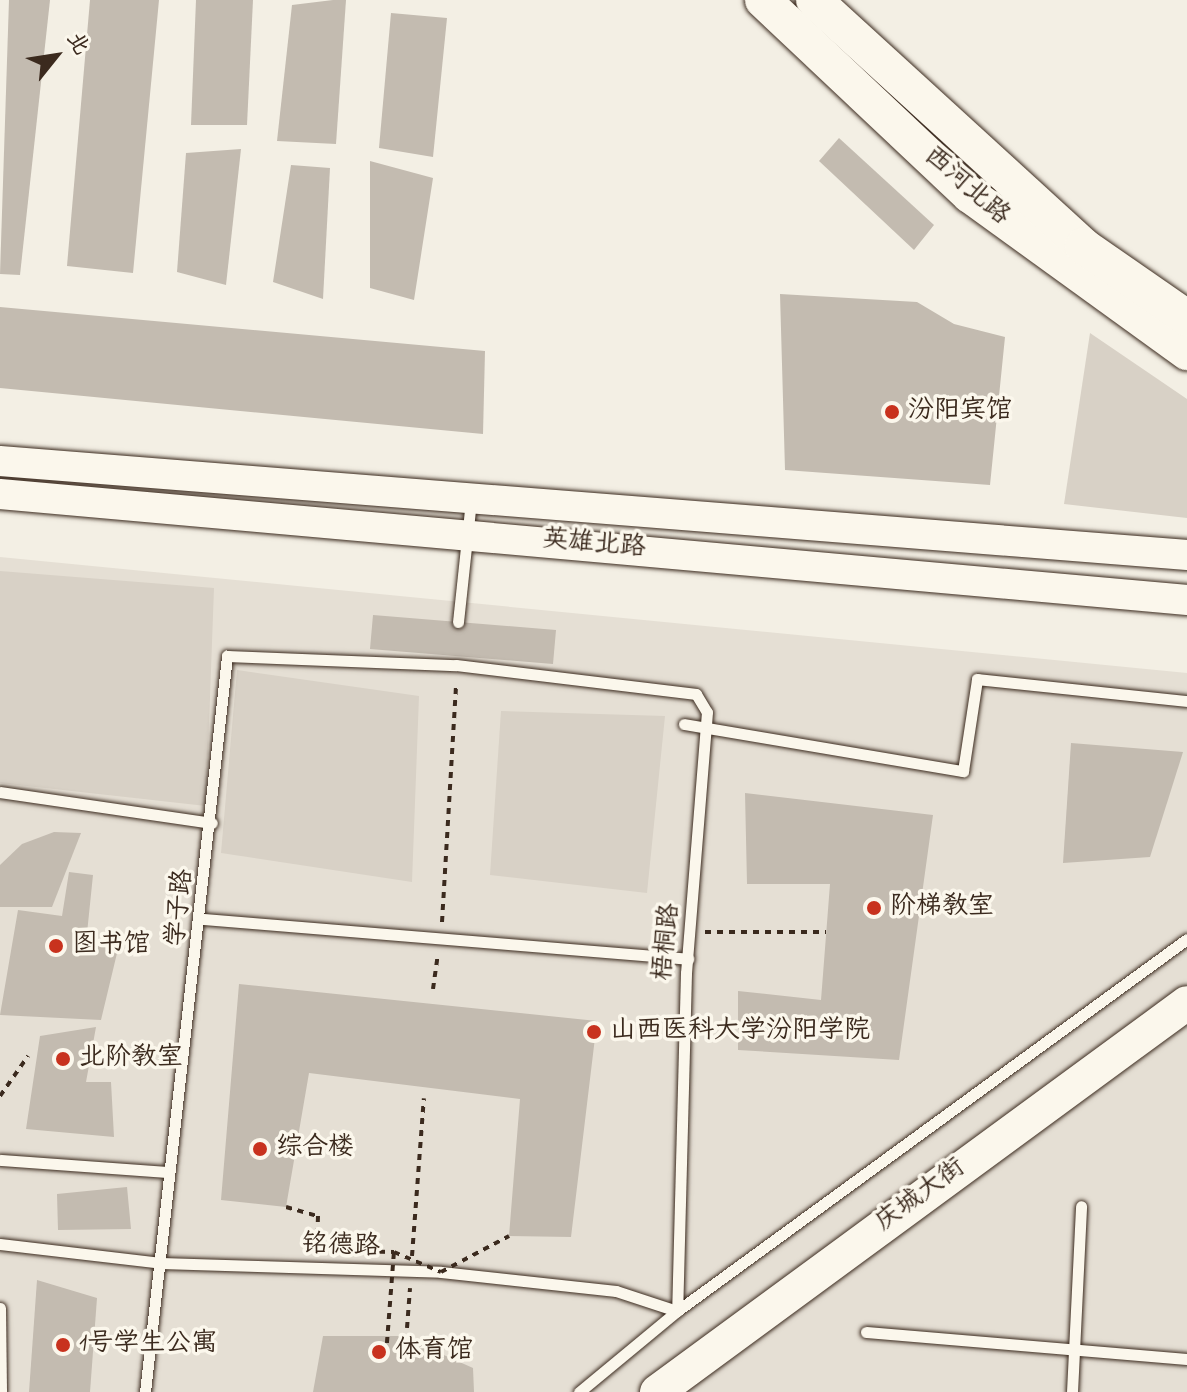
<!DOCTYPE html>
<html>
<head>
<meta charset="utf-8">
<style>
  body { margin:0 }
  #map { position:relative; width:1187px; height:1392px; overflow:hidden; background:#f3efe4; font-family:"Indie Flower","LXGW WenKai TC",sans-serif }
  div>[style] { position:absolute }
  .built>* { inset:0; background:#e5dfd4 }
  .green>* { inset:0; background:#d8d1c6 }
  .building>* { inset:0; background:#c3bbb0 }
  .path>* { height:4px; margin-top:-2px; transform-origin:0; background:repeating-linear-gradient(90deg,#3b2a1e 0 6px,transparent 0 12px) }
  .roads { filter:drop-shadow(0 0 2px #3b2a1e) drop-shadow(0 0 2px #3b2a1e) }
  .service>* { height:11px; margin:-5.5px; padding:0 5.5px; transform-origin:5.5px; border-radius:5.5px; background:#fbf7ec }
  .secondary>* { height:30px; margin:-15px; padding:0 15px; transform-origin:15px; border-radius:15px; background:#fbf7ec }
  .primary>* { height:34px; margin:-17px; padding:0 17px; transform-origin:17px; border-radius:17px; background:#fbf7ec }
  .trunk>* { height:36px; margin:-18px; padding:0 18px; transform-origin:18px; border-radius:18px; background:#fbf7ec }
  .path-bridge>* { height:4px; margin-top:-2px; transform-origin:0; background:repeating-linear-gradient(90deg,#3b2a1e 0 6px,transparent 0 12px) }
  .dots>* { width:22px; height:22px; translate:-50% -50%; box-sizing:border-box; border:4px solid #fbf7ec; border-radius:50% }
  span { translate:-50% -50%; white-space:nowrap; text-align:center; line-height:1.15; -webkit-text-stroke:7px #fbf7ec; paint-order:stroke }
  .street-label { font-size:26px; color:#3b2a1e }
  .poi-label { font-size:26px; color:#3b2a1e }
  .left { translate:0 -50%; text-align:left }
  .north { position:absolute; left:16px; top:16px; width:80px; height:80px; -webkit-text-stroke:6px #fbf7ec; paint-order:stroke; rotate:60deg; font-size:22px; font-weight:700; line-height:32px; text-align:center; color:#3b2a1e }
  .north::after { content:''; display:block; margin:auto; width:28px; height:36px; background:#3b2a1e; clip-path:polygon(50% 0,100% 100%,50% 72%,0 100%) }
</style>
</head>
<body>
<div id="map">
  <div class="built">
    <div style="clip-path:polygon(0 557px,1187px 673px,1187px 1392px,0 1392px)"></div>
  </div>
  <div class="green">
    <div style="clip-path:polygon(1090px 333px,1187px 399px,1187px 518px,1064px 504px)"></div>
    <div style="clip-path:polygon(0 571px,214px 588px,206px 806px,0 783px)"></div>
    <div style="clip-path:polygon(237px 670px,419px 696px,412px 882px,221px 853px)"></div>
    <div style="clip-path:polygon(501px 711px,665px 716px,647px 893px,490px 875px)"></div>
  </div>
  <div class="building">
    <div style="clip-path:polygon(9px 0,50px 0,20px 275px,0 274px)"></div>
    <div style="clip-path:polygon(90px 0,159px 0,133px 273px,67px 266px)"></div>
    <div style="clip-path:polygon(196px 0,253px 0,247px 125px,191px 125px)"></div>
    <div style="clip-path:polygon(333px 0,346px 0,336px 144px,277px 141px,292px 5px)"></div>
    <div style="clip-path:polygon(391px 13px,447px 18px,433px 157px,379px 148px)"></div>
    <div style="clip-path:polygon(839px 138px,934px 225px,914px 250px,819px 161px)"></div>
    <div style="clip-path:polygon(241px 149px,226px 285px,177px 272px,186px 153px)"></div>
    <div style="clip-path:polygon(370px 161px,433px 178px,414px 300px,370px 288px)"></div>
    <div style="clip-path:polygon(291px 165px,330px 168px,323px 299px,273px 282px)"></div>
    <div style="clip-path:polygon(780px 294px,917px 302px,954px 324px,1005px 337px,990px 485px,785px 470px)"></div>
    <div style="clip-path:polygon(0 307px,485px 351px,483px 434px,0 388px)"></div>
    <div style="clip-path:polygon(373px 615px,556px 630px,553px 664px,370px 649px)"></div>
    <div style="clip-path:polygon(1071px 743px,1183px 752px,1150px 857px,1063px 863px)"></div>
    <div style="clip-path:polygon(745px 793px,933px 815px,899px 1060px,738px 1050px,738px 991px,821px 1000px,830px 884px,747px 884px)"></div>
    <div style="clip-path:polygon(54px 832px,81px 833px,52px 907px,0 907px,0 865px,22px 844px)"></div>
    <div style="clip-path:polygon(69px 872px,93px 875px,86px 943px,118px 949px,101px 1020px,0 1015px,18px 910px,62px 916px)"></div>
    <div style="clip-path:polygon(239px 984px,597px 1021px,571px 1237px,509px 1236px,520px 1099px,309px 1073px,286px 1207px,221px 1200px)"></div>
    <div style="clip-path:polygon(96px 1027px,86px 1082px,111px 1082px,114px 1137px,26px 1129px,40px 1036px)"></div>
    <div style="clip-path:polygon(127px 1187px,131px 1229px,58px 1230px,57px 1194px)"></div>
    <div style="clip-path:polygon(37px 1280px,97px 1298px,90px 1392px,29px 1392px)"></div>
    <div style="clip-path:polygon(323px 1336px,401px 1336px,473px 1368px,474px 1392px,313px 1392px)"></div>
  </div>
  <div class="path">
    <div style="left:442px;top:922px;width:238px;rotate:-86.6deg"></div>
    <div style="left:705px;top:932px;width:121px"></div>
    <div style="left:433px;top:989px;width:34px;rotate:-82deg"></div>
    <div style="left:0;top:1096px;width:49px;rotate:-55deg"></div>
    <div style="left:412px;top:1256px;width:158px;rotate:-85.7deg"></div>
    <div style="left:407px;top:1328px;width:40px;rotate:-85.7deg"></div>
  </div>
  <div class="roads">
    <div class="service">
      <div style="left:458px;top:622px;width:123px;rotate:-83.9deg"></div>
      <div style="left:684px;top:724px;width:283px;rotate:9.6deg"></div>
      <div style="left:963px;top:771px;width:93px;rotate:-81.3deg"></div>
      <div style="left:977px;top:679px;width:211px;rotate:6deg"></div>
      <div style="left:0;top:792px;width:214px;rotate:8.3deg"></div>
      <div style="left:203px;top:919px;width:487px;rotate:4.7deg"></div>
      <div style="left:0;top:1160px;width:169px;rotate:4.1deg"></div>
      <div style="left:0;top:1244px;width:162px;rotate:6.7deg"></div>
      <div style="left:161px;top:1263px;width:280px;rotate:1.8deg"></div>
      <div style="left:441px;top:1272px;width:176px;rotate:6.2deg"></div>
      <div style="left:616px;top:1291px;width:64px;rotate:18.2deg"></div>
      <div style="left:677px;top:1311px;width:631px;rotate:-36.11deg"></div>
      <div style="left:0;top:1308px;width:84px;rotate:89.3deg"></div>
      <div style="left:866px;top:1332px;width:322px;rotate:4.8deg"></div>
      <div style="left:145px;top:1392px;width:741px;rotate:-83.64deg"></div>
      <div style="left:227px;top:656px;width:229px;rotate:2.3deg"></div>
      <div style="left:456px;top:665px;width:242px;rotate:6.9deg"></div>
      <div style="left:696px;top:694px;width:21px;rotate:59deg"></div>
      <div style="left:707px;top:712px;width:262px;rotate:94.6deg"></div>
      <div style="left:686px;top:973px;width:338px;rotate:91.5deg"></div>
      <div style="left:677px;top:1311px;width:127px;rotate:140.4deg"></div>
      <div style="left:1072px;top:1392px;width:186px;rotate:-87.2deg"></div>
    </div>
    <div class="secondary">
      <div style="left:0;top:461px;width:1191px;rotate:4.53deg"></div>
      <div style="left:0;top:494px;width:1192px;rotate:5.1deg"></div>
    </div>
    <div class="primary">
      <div style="left:657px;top:1392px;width:657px;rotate:-36.28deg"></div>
    </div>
    <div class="trunk">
      <div style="left:763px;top:0;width:284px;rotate:43.3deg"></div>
      <div style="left:970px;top:195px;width:268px;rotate:35.9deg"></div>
      <div style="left:814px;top:0;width:365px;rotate:42.4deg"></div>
      <div style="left:1083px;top:246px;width:126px;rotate:34.7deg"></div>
    </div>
  </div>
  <div class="path-bridge">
    <div style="left:286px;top:1207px;width:33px;rotate:16deg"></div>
    <div style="left:318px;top:1216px;width:23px;rotate:92deg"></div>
    <div style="left:317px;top:1239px;width:30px;rotate:-2deg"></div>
    <div style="left:347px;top:1238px;width:14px;rotate:107deg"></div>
    <div style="left:343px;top:1251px;width:51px;rotate:1.1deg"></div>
    <div style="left:394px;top:1252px;width:51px;rotate:23.1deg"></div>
    <div style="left:441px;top:1272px;width:77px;rotate:-27.9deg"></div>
    <div style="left:386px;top:1355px;width:103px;rotate:-85.6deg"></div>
  </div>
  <div class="dots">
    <div style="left:892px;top:412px;background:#c8321e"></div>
    <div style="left:874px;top:908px;background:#c8321e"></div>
    <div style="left:56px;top:946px;background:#c8321e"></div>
    <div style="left:594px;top:1032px;background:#c8321e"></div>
    <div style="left:63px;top:1059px;background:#c8321e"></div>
    <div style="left:260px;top:1149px;background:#c8321e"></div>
    <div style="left:63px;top:1345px;background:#c8321e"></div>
    <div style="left:379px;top:1352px;background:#c8321e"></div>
  </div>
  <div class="street-label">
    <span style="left:966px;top:187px;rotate:41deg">西河北路</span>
    <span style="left:594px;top:545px;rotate:5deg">英雄北路</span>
    <span style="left:181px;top:908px;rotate:-84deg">学子路</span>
    <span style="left:668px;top:942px;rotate:-84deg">梧桐路</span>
    <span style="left:921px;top:1196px;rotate:-36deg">庆城大街</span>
    <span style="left:341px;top:1247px;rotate:2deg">铭德路</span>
  </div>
  <div class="poi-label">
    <span class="left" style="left:908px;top:412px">汾阳宾馆</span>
    <span class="left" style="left:890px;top:908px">阶梯教室</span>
    <span class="left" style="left:72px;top:946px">图书馆</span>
    <span class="left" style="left:610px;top:1032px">山西医科大学汾阳学院</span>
    <span class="left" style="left:79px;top:1059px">北阶教室</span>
    <span class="left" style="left:276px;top:1149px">综合楼</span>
    <span class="left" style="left:79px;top:1345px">1号学生公寓</span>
    <span class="left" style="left:395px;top:1352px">体育馆</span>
  </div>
  <div class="north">北</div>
</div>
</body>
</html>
